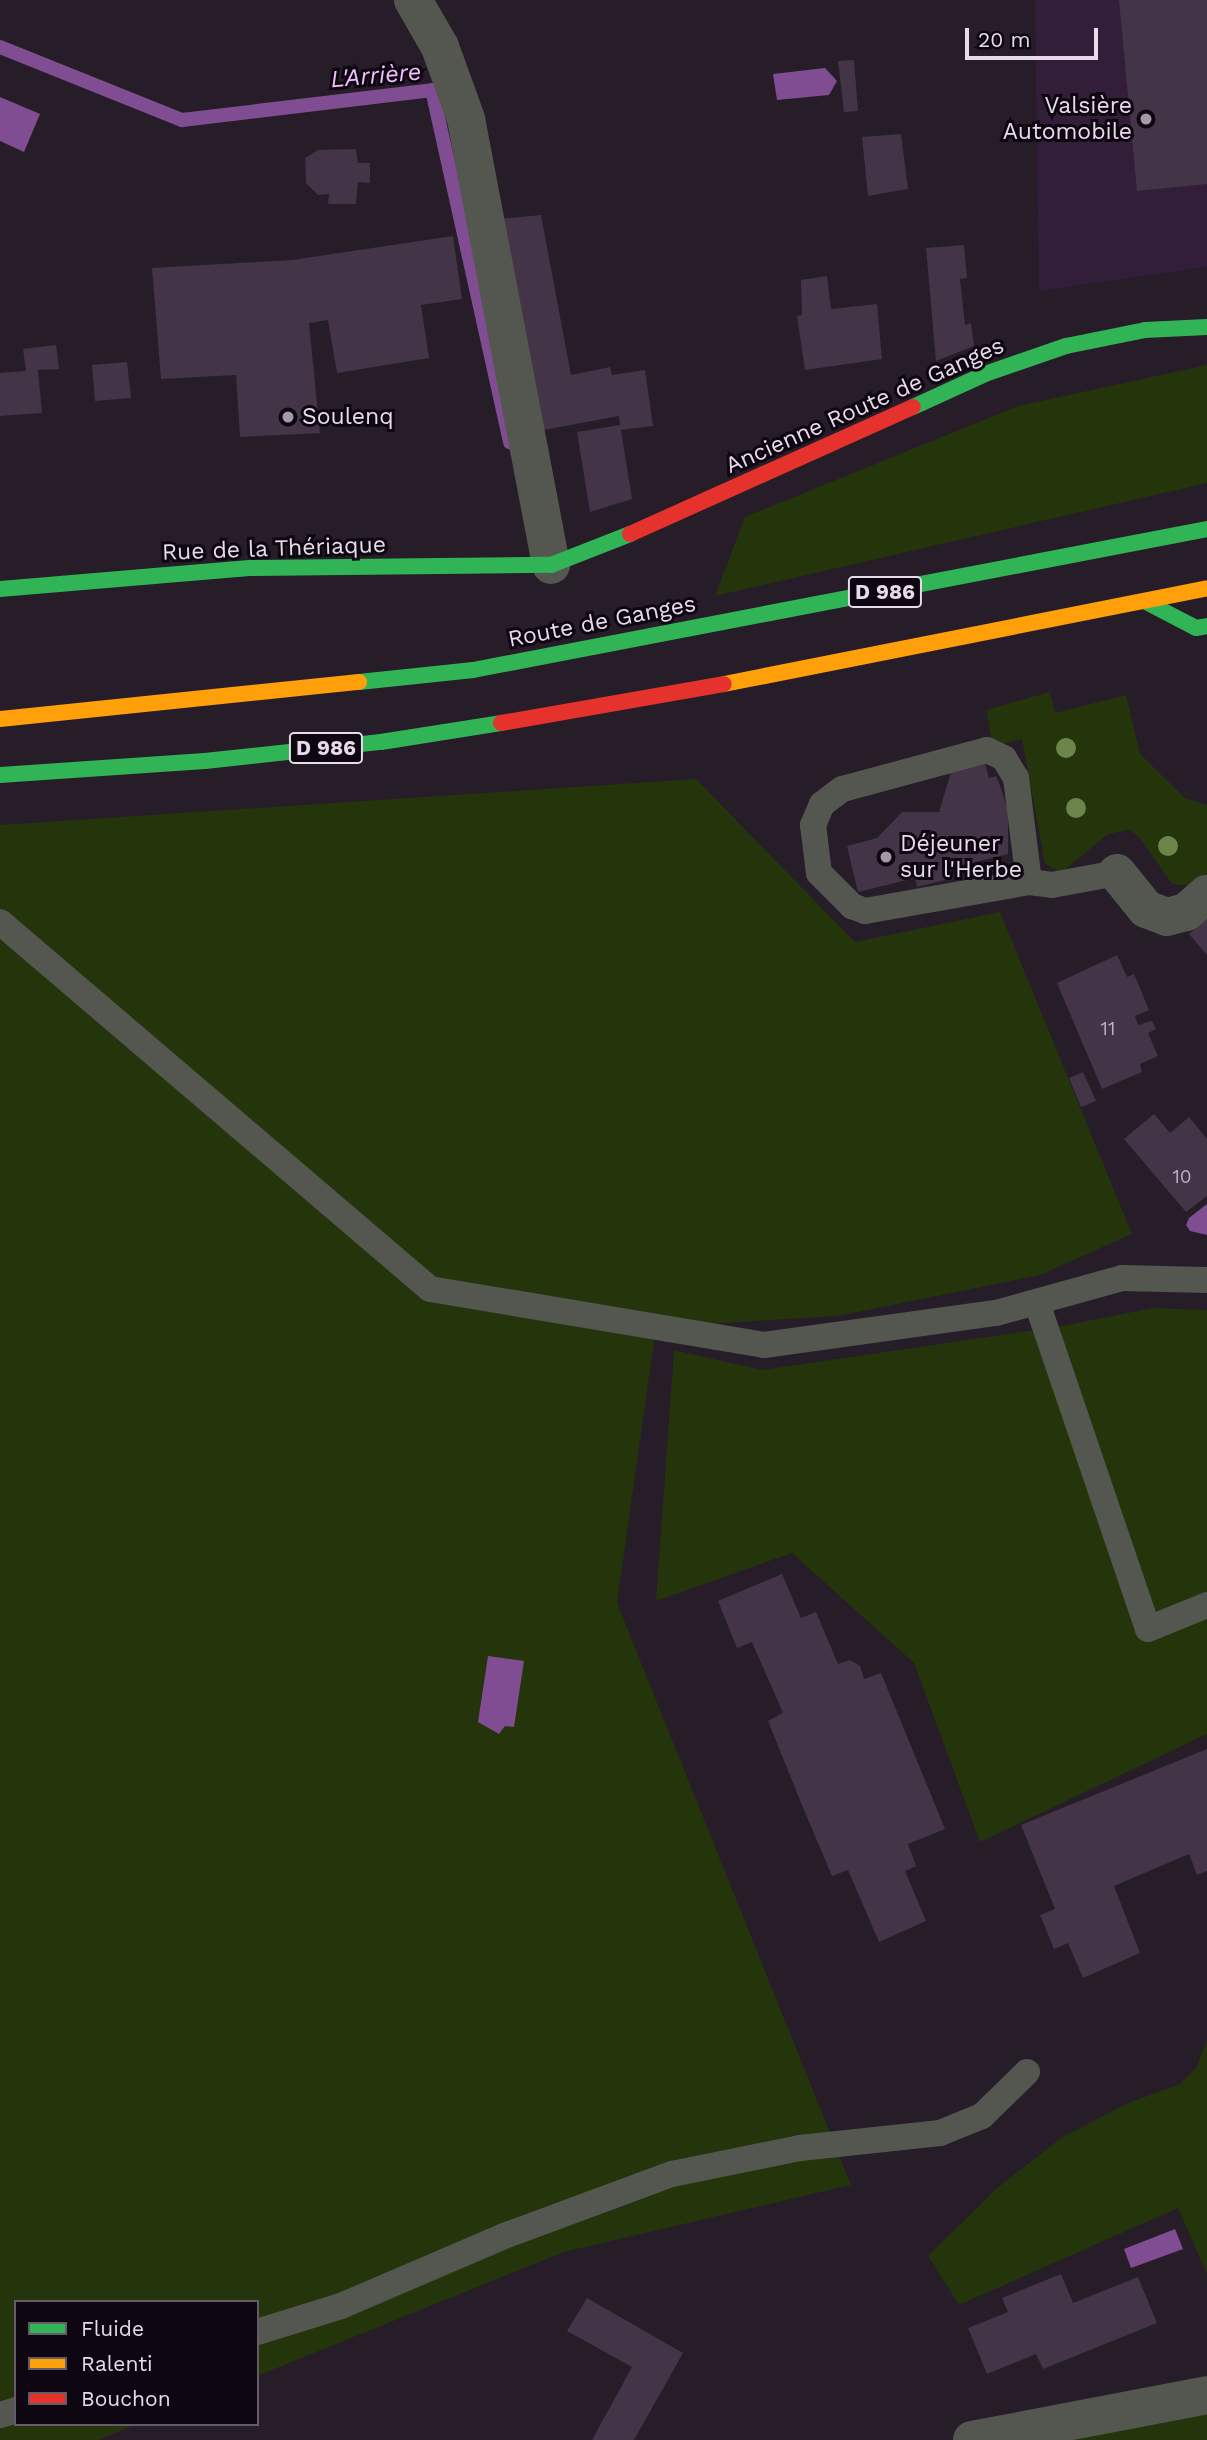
<!DOCTYPE html>
<html>
<head>
<meta charset="utf-8">
<style>
  body { margin:0 }
  #map { position:relative; width:1207px; height:2440px; overflow:hidden; background:#261d29; font-family:"Work Sans",sans-serif }
  div>[style] { position:absolute }
  .built>* { inset:0; background:#331e39 }
  .green>* { inset:0; background:#24340b }
  .water>* { inset:0; background:#814d92 }
  .stream>* { height:14px; margin:-7px; padding:0 7px; transform-origin:7px; border-radius:7px; background:#814d92 }
  .building>* { inset:0; background:#433447 }
  .lane>* { height:26px; margin:-13px; padding:0 13px; transform-origin:13px; border-radius:13px; background:#545750 }
  .street>* { height:38px; margin:-19px; padding:0 19px; transform-origin:19px; border-radius:19px; background:#545750 }
  .fast>* { height:16px; margin:-8px; padding:0 8px; transform-origin:8px; border-radius:8px; background:#30b455 }
  .slow>* { height:16px; margin:-8px; padding:0 8px; transform-origin:8px; border-radius:8px; background:#ff9f0a }
  .jam>* { height:16px; margin:-8px; padding:0 8px; transform-origin:8px; border-radius:8px; background:#e5322d }
  .trees>* { width:20px; height:20px; margin:-10px; border-radius:50%; background:#6c854b }
  .dots>* { width:19px; height:19px; translate:-50% -50%; box-sizing:border-box; border:4px solid #0e0610; border-radius:50% }
  span { translate:-50% -50%; white-space:nowrap; text-align:center; line-height:1.15; -webkit-text-stroke:6px #0e0610; paint-order:stroke }
  .number-label { font-size:19px; color:#beb1c2 }
  .number-label span { -webkit-text-stroke-width:0 }
  .shield-label span { padding:2px 5px; background:#0e0610; border:2px solid; border-radius:5px; -webkit-text-stroke-width:0 }
  .shield-label { font-size:21px; color:#e7dbeb; font-weight:700 }
  .poi-label { font-size:23px; color:#e7dbeb }
  .right { translate:-100% -50%; text-align:right }
  .left { translate:0 -50%; text-align:left }
  .street-label { font-size:23px; color:#e7dbeb }
  .water-label { font-size:24px; color:#eec1fd; font-style:italic }
  .legend { position:absolute; left:14px; top:2300px; width:245px; height:126px; box-sizing:border-box; background:#0e0610; border:2px solid #655b68; margin:0; padding:9px 12px; list-style:none; font-size:21px; color:#e7dbeb }
  .legend li { display:flex; align-items:center; gap:14px; height:35px }
  .legend b { width:35px; border:2px solid #655b68 }
  .scale { position:absolute; left:965px; top:28px; width:133px; height:32px; box-sizing:border-box; border:4px solid #e7dbeb; border-top:0; padding-left:9px; font-size:21px; line-height:24px; white-space:nowrap; color:#e7dbeb; -webkit-text-stroke:5px #0e0610; paint-order:stroke }
</style>
</head>
<body>
<div id="map">
  <div class="built">
    <div style="clip-path:polygon(1035px 0,1207px 0,1207px 267px,1039px 291px)"></div>
  </div>
  <div class="green">
    <div style="clip-path:polygon(1207px 365px,1207px 483px,715px 596px,745px 517px,1018px 406px)"></div>
    <div style="clip-path:polygon(1050px 692px,1055px 713px,1126px 695px,1140px 754px,1185px 798px,1207px 805px,1207px 873px,1189px 886px,1172px 884px,1140px 838px,1129px 830px,1108px 834px,1061px 873px,1045px 863px,1022px 739px,993px 746px,986px 710px)"></div>
    <div style="clip-path:polygon(696px 779px,855px 942px,1000px 912px,1132px 1234px,1040px 1275px,838px 1316px,656px 1327px,617px 1603px,851px 2185px,564px 2252px,257px 2376px,257px 2302px,16px 2302px,16px 2424px,137px 2424px,98px 2440px,0 2440px,0 825px)"></div>
    <div style="clip-path:polygon(1153px 1308px,1207px 1310px,1207px 1734px,980px 1842px,914px 1663px,792px 1553px,656px 1601px,674px 1350px,762px 1370px,1062px 1326px)"></div>
    <div style="clip-path:polygon(1207px 2040px,1207px 2274px,1178px 2208px,959px 2305px,928px 2256px,996px 2189px,1061px 2138px,1128px 2103px,1180px 2084px,1196px 2068px)"></div>
    <div style="clip-path:polygon(1207px 2412px,1207px 2440px,1076px 2440px,1077px 2436px)"></div>
  </div>
  <div class="water">
    <div style="clip-path:polygon(825px 68px,837px 81px,829px 95px,777px 100px,773px 74px)"></div>
    <div style="clip-path:polygon(0 97px,40px 114px,24px 152px,0 141px)"></div>
    <div style="clip-path:polygon(1207px 1204px,1207px 1235px,1190px 1231px,1186px 1225px,1189px 1218px)"></div>
    <div style="clip-path:polygon(488px 1656px,524px 1661px,514px 1727px,505px 1726px,499px 1734px,478px 1722px)"></div>
    <div style="clip-path:polygon(1175px 2229px,1183px 2249px,1131px 2268px,1124px 2249px)"></div>
  </div>
  <div class="stream">
    <div style="left:0;top:47px;width:196px;rotate:21.9deg"></div>
    <div style="left:182px;top:120px;width:252px;rotate:-6.8deg"></div>
    <div style="left:432px;top:90px;width:361px;rotate:77.5deg"></div>
  </div>
  <div class="building">
    <div style="clip-path:polygon(1119px 0,1207px 0,1207px 184px,1137px 191px)"></div>
    <div style="clip-path:polygon(854px 60px,858px 111px,844px 112px,838px 61px)"></div>
    <div style="clip-path:polygon(901px 134px,908px 189px,868px 196px,862px 137px)"></div>
    <div style="clip-path:polygon(318px 150px,356px 149px,358px 163px,370px 163px,370px 183px,358px 182px,356px 204px,328px 204px,329px 194px,318px 195px,306px 183px,305px 158px)"></div>
    <div style="clip-path:polygon(541px 215px,571px 375px,610px 367px,612px 375px,645px 370px,653px 426px,621px 430px,632px 499px,590px 512px,577px 432px,620px 425px,619px 416px,538px 431px,500px 219px)"></div>
    <div style="clip-path:polygon(453px 236px,462px 299px,421px 305px,429px 358px,337px 373px,328px 320px,309px 323px,320px 433px,240px 437px,236px 375px,161px 379px,152px 268px,292px 260px)"></div>
    <div style="clip-path:polygon(964px 245px,967px 278px,960px 279px,965px 325px,971px 323px,974px 346px,936px 361px,926px 248px)"></div>
    <div style="clip-path:polygon(827px 276px,831px 309px,877px 304px,882px 359px,805px 370px,797px 316px,802px 315px,801px 280px)"></div>
    <div style="clip-path:polygon(56px 345px,59px 369px,38px 370px,42px 413px,0 416px,0 373px,26px 371px,23px 349px)"></div>
    <div style="clip-path:polygon(127px 362px,131px 398px,95px 401px,92px 365px)"></div>
    <div style="clip-path:polygon(985px 763px,989px 778px,996px 776px,999px 783px,1008px 810px,1008px 854px,947px 869px,949px 879px,917px 887px,915px 878px,858px 892px,847px 846px,877px 838px,902px 812px,939px 812px,951px 772px)"></div>
    <div style="clip-path:polygon(1207px 919px,1207px 955px,1189px 934px)"></div>
    <div style="clip-path:polygon(1117px 955px,1127px 977px,1134px 974px,1149px 1010px,1135px 1016px,1138px 1025px,1152px 1021px,1156px 1029px,1148px 1033px,1158px 1056px,1140px 1064px,1142px 1072px,1102px 1089px,1057px 983px)"></div>
    <div style="clip-path:polygon(1083px 1072px,1096px 1101px,1081px 1107px,1069px 1078px)"></div>
    <div style="clip-path:polygon(1154px 1114px,1170px 1133px,1189px 1117px,1207px 1139px,1207px 1196px,1186px 1212px,1124px 1139px)"></div>
    <div style="clip-path:polygon(782px 1574px,801px 1618px,816px 1612px,838px 1664px,850px 1660px,860px 1666px,864px 1679px,881px 1673px,945px 1829px,908px 1844px,916px 1866px,905px 1871px,926px 1921px,879px 1942px,848px 1870px,832px 1876px,804px 1810px,768px 1721px,783px 1713px,752px 1642px,737px 1648px,718px 1601px)"></div>
    <div style="clip-path:polygon(1207px 1749px,1207px 1871px,1197px 1875px,1189px 1854px,1114px 1886px,1140px 1953px,1083px 1978px,1068px 1943px,1054px 1949px,1040px 1915px,1055px 1909px,1021px 1825px)"></div>
    <div style="clip-path:polygon(1061px 2274px,1073px 2303px,1138px 2277px,1157px 2323px,1043px 2369px,1036px 2354px,987px 2374px,968px 2328px,1008px 2312px,1002px 2298px)"></div>
    <div style="clip-path:polygon(587px 2298px,683px 2353px,634px 2440px,592px 2440px,632px 2367px,567px 2331px)"></div>
  </div>
  <div class="lane">
    <div style="left:1029px;top:882px;width:105px;rotate:-97.1deg"></div>
    <div style="left:1016px;top:778px;width:23px;rotate:-121deg"></div>
    <div style="left:1004px;top:758px;width:19px;rotate:-155deg"></div>
    <div style="left:987px;top:750px;width:150px;rotate:164.9deg"></div>
    <div style="left:842px;top:789px;width:25px;rotate:143deg"></div>
    <div style="left:822px;top:804px;width:23px;rotate:113deg"></div>
    <div style="left:813px;top:825px;width:48px;rotate:82.9deg"></div>
    <div style="left:819px;top:873px;width:47px;rotate:45deg"></div>
    <div style="left:852px;top:906px;width:14px;rotate:21deg"></div>
    <div style="left:865px;top:911px;width:167px;rotate:-10deg"></div>
    <div style="left:1029px;top:882px;width:23px;rotate:7deg"></div>
    <div style="left:1052px;top:885px;width:66px;rotate:-10.5deg"></div>
    <div style="left:0;top:922px;width:565px;rotate:40.48deg"></div>
    <div style="left:430px;top:1289px;width:339px;rotate:9.5deg"></div>
    <div style="left:764px;top:1345px;width:234px;rotate:-7.9deg"></div>
    <div style="left:996px;top:1313px;width:131px;rotate:-15.5deg"></div>
    <div style="left:1122px;top:1278px;width:85px;rotate:1.3deg"></div>
    <div style="left:1037px;top:1303px;width:344px;rotate:71.2deg"></div>
    <div style="left:1148px;top:1629px;width:64px;rotate:-22.1deg"></div>
    <div style="left:257px;top:2332px;width:88px;rotate:-17.2deg"></div>
    <div style="left:341px;top:2306px;width:177px;rotate:-23.2deg"></div>
    <div style="left:504px;top:2236px;width:179px;rotate:-20.3deg"></div>
    <div style="left:672px;top:2174px;width:131px;rotate:-11.5deg"></div>
    <div style="left:800px;top:2148px;width:141px;rotate:-6.1deg"></div>
    <div style="left:940px;top:2133px;width:45px;rotate:-22deg"></div>
    <div style="left:982px;top:2116px;width:63px;rotate:-44.4deg"></div>
    <div style="left:0;top:2415px;width:17px;rotate:-17deg"></div>
  </div>
  <div class="street">
    <div style="left:413px;top:0;width:54px;rotate:60.1deg"></div>
    <div style="left:440px;top:47px;width:77px;rotate:70.1deg"></div>
    <div style="left:466px;top:119px;width:454px;rotate:79.2deg"></div>
    <div style="left:1117px;top:873px;width:46px;rotate:51.1deg"></div>
    <div style="left:1146px;top:909px;width:22px;rotate:21deg"></div>
    <div style="left:1167px;top:917px;width:20px;rotate:-15deg"></div>
    <div style="left:1186px;top:912px;width:28px;rotate:-41deg"></div>
    <div style="left:972px;top:2440px;width:239px;rotate:-10.8deg"></div>
  </div>
  <div class="fast">
    <div style="left:913px;top:407px;width:79px;rotate:-24.6deg"></div>
    <div style="left:985px;top:374px;width:86px;rotate:-19.1deg"></div>
    <div style="left:1066px;top:346px;width:81px;rotate:-11.4deg"></div>
    <div style="left:1145px;top:330px;width:62px;rotate:-2.8deg"></div>
    <div style="left:0;top:589px;width:253px;rotate:-4.8deg"></div>
    <div style="left:252px;top:568px;width:299px;rotate:-0.6deg"></div>
    <div style="left:551px;top:565px;width:85px;rotate:-21.4deg"></div>
    <div style="left:1148px;top:603px;width:54px;rotate:27.5deg"></div>
    <div style="left:1196px;top:628px;width:11px;rotate:-10deg"></div>
    <div style="left:359px;top:682px;width:115px;rotate:-6deg"></div>
    <div style="left:473px;top:670px;width:747px;rotate:-10.87deg"></div>
    <div style="left:0;top:775px;width:205px;rotate:-3.9deg"></div>
    <div style="left:205px;top:761px;width:177px;rotate:-6.2deg"></div>
    <div style="left:381px;top:742px;width:121px;rotate:-9deg"></div>
  </div>
  <div class="slow">
    <div style="left:724px;top:684px;width:492px;rotate:-11.2deg"></div>
    <div style="left:0;top:719px;width:361px;rotate:-5.9deg"></div>
  </div>
  <div class="jam">
    <div style="left:630px;top:534px;width:310px;rotate:-24.2deg"></div>
    <div style="left:501px;top:723px;width:226px;rotate:-9.9deg"></div>
  </div>
  <div class="trees">
    <div style="left:1066px;top:748px"></div>
    <div style="left:1076px;top:808px"></div>
    <div style="left:1168px;top:846px"></div>
  </div>
  <div class="dots">
    <div style="left:1146px;top:119px;background:#a398a7"></div>
    <div style="left:288px;top:417px;background:#a398a7"></div>
    <div style="left:886px;top:857px;background:#a398a7"></div>
  </div>
  <div class="number-label">
    <span style="left:1108px;top:1029px">11</span>
    <span style="left:1182px;top:1177px">10</span>
  </div>
  <div class="shield-label">
    <span style="left:885px;top:592px">D 986</span>
    <span style="left:326px;top:748px">D 986</span>
  </div>
  <div class="poi-label">
    <span class="right" style="left:1132px;top:119px">Valsière<br>Automobile</span>
    <span class="left" style="left:302px;top:417px">Soulenq</span>
    <span class="left" style="left:900px;top:857px">Déjeuner<br>sur l'Herbe</span>
  </div>
  <div class="street-label">
    <span style="left:865px;top:406px;rotate:-24deg">Ancienne Route de Ganges</span>
    <span style="left:274px;top:549px;rotate:-2deg">Rue de la Thériaque</span>
    <span style="left:602px;top:622px;rotate:-11deg">Route de Ganges</span>
  </div>
  <div class="water-label">
    <span style="left:376px;top:76px;rotate:-5deg">L'Arrière</span>
  </div>
  <ul class="legend">
  <li><b style="height:9px;background:#30b455"></b>Fluide</li>
  <li><b style="height:9px;background:#ff9f0a"></b>Ralenti</li>
  <li><b style="height:9px;background:#e5322d"></b>Bouchon</li>
  </ul>
  <div class="scale">20 m</div>
</div>
</body>
</html>
